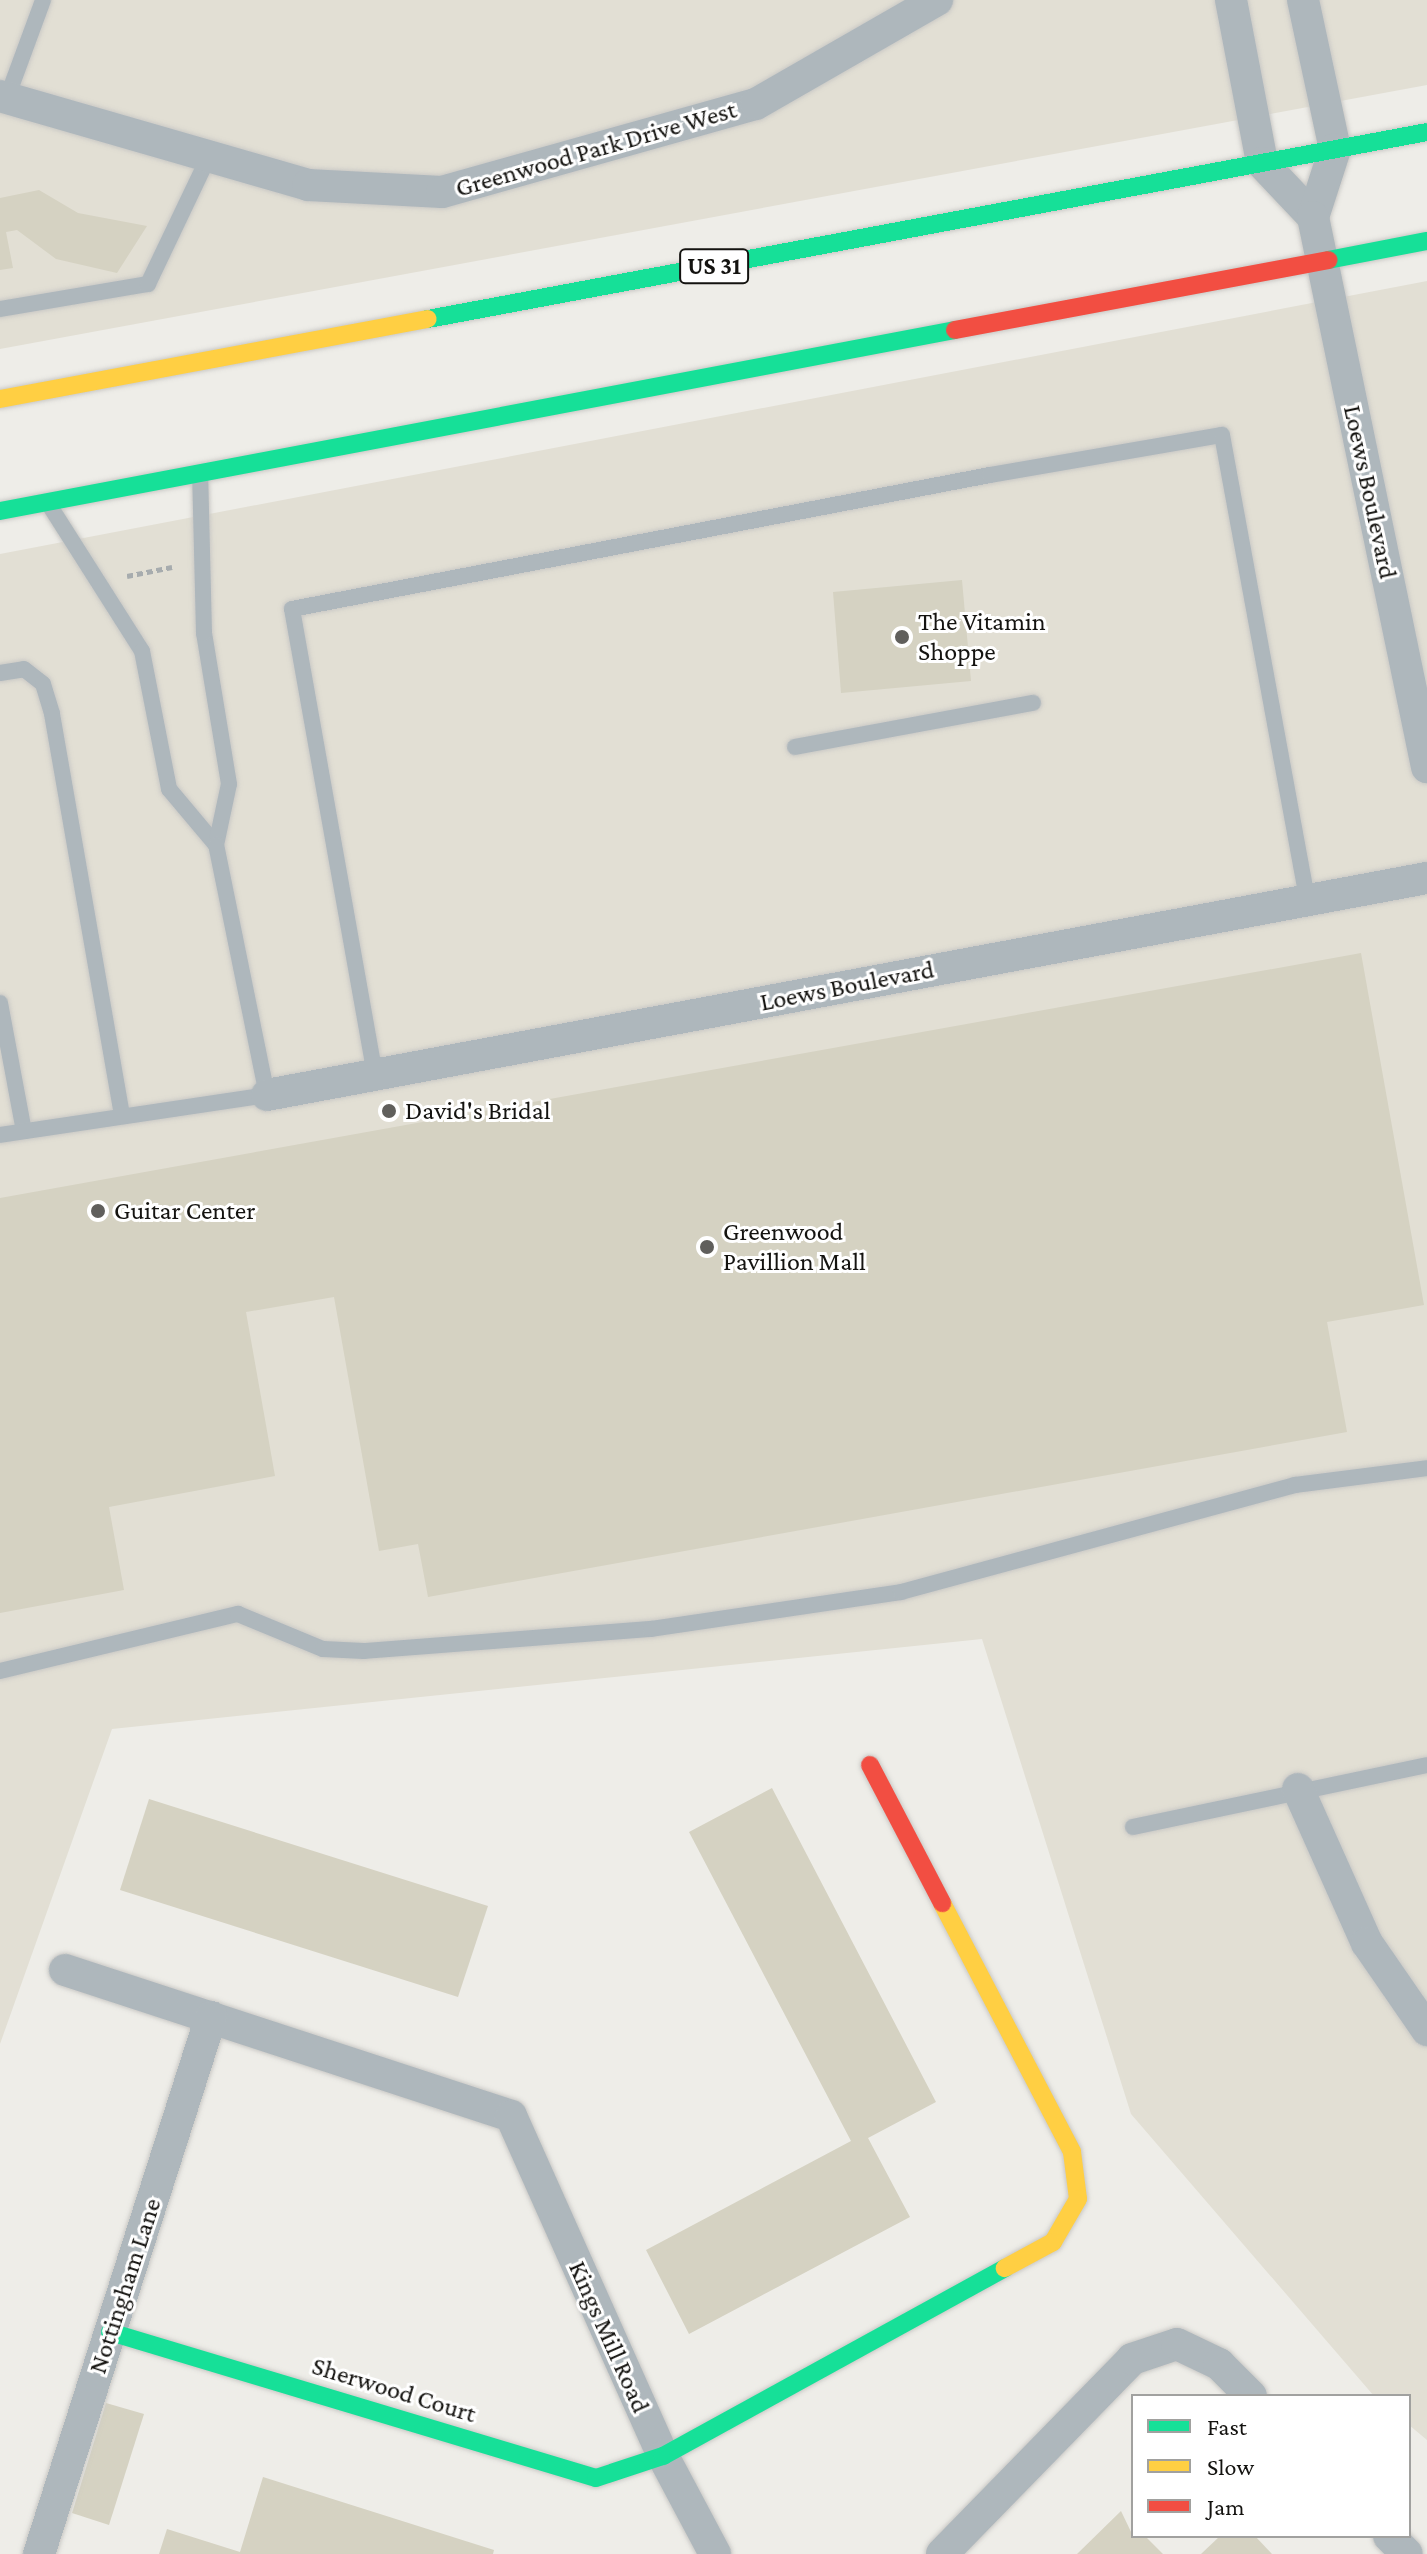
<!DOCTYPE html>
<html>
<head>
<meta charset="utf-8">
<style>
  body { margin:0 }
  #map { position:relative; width:1427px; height:2554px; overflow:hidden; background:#eeede8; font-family:"Crimson Pro",serif }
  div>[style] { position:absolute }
  .built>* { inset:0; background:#e2dfd4 }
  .building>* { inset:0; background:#d5d2c2 }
  .path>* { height:5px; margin-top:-2.5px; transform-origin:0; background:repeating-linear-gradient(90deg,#a7acae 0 6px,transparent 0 10px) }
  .roads { filter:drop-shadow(0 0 2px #cac9c6) drop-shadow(0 0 2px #cac9c6) }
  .lane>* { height:16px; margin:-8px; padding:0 8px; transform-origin:8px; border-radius:8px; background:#aeb7bc }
  .street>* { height:32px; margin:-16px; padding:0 16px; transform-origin:16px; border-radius:16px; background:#aeb7bc }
  .fast>* { height:18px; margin:-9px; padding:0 9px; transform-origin:9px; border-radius:9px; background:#16e098 }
  .slow>* { height:18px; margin:-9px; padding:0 9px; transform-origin:9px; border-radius:9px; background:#ffcf43 }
  .jam>* { height:18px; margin:-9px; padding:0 9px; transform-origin:9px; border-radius:9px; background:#f24e42 }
  .dots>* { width:22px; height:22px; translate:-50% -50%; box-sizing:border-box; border:4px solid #fff; border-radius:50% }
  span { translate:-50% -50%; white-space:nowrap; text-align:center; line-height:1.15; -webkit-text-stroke:6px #fff; paint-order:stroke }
  .shield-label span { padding:2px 6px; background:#fff; border:2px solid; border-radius:6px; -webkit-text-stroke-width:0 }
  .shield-label { font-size:24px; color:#141310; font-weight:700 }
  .street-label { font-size:26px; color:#141310 }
  .poi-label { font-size:26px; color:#141310 }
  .left { translate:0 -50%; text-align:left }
  .legend { position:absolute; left:1131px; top:2394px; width:280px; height:144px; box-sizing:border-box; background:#fff; border:2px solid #a1a19f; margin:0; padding:10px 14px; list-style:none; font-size:24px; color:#141310 }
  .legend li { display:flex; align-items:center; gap:16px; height:40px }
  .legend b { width:40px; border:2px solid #a1a19f }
</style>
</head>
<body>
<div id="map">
  <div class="built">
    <div style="clip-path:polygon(0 0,1427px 0,1427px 85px,0 349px)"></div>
    <div style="clip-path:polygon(1427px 281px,1427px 2440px,1409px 2425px,1409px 2396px,1374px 2396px,1131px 2114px,982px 1639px,112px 1729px,0 2044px,0 554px)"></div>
  </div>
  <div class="building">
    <div style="clip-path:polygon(39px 190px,78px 213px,147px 226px,117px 273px,56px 259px,17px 230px,6px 232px,13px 268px,0 270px,0 198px)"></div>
    <div style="clip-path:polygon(962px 580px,971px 681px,841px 693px,833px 592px)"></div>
    <div style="clip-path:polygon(1361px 953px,1424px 1305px,1327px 1322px,1347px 1432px,428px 1597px,418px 1544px,379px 1551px,334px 1297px,246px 1312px,275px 1476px,109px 1507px,124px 1590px,0 1613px,0 1198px)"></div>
    <div style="clip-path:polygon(772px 1788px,936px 2102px,868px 2138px,910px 2217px,689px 2334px,646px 2250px,851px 2141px,689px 1832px)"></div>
    <div style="clip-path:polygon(149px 1799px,488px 1906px,458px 1997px,120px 1890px)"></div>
    <div style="clip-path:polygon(106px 2403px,144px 2414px,109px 2525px,72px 2513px)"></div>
    <div style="clip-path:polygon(263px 2477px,494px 2550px,493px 2554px,159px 2554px,167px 2529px,240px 2552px)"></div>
    <div style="clip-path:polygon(1121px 2511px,1133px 2536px,1145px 2536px,1163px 2554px,1077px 2554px)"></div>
    <div style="clip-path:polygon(1220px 2536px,1255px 2536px,1272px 2554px,1201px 2554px)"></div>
  </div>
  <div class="path">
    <div style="left:127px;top:576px;width:46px;rotate:-11.3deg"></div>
  </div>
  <div class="roads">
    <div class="lane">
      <div style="left:7px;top:98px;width:104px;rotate:-69.8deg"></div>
      <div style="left:0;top:309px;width:150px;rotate:-9.6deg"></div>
      <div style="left:148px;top:284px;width:140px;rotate:-64.5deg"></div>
      <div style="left:48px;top:503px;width:175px;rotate:57.6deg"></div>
      <div style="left:142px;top:651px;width:141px;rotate:78.9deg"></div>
      <div style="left:169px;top:789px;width:73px;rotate:50deg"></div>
      <div style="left:216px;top:845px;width:62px;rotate:-78deg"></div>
      <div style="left:229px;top:784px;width:153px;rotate:-99.4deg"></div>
      <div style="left:204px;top:633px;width:160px;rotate:-91.4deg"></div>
      <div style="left:0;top:673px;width:24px;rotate:-9deg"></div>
      <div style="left:24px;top:669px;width:24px;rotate:38deg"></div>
      <div style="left:43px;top:684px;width:31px;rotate:73deg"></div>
      <div style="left:52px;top:714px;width:408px;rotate:80.1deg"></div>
      <div style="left:795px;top:747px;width:242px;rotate:-10.5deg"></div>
      <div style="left:0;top:1003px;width:130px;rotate:79.4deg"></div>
      <div style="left:375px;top:1075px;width:473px;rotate:-100.1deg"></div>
      <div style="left:292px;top:609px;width:711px;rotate:-10.87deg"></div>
      <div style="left:990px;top:475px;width:235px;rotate:-9.8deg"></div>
      <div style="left:1222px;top:435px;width:473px;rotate:79.6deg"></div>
      <div style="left:0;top:1135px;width:270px;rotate:-8.5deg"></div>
      <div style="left:267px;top:1095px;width:255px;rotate:-101.5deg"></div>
      <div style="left:0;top:1671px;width:245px;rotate:-13.5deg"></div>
      <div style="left:238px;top:1614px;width:92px;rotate:22.4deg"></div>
      <div style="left:323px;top:1649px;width:41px;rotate:2.8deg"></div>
      <div style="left:364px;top:1651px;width:288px;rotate:-4.4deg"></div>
      <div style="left:651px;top:1629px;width:253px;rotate:-8.4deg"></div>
      <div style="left:901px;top:1592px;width:408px;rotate:-15.2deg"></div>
      <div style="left:1295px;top:1485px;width:133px;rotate:-7.3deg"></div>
      <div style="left:1133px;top:1827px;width:300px;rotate:-11.9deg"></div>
    </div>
    <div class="street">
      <div style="left:1231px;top:0;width:166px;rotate:79.2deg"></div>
      <div style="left:1262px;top:163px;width:74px;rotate:46.6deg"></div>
      <div style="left:1303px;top:0;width:152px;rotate:77.9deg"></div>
      <div style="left:1335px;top:149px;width:71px;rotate:107.9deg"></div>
      <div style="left:0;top:96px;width:321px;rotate:16.1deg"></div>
      <div style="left:308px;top:185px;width:134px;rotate:3deg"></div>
      <div style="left:442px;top:192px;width:326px;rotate:-15.7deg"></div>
      <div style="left:756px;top:104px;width:209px;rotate:-29.9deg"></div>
      <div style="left:1313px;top:217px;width:562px;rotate:78.29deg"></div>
      <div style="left:267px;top:1095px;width:1180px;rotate:-10.6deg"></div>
      <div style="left:1298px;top:1789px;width:169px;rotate:65.9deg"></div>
      <div style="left:1367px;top:1943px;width:106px;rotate:55.4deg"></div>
      <div style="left:65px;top:1970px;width:469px;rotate:18.1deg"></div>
      <div style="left:511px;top:2116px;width:372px;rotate:65.9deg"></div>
      <div style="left:663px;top:2456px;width:111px;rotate:62deg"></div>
      <div style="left:1389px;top:2536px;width:25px;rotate:45deg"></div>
      <div style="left:39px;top:2554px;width:564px;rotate:-72.24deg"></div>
      <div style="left:942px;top:2554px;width:272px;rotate:-45.7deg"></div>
      <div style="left:1132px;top:2359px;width:47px;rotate:-18.4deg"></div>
      <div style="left:1177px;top:2344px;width:47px;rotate:25.5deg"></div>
      <div style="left:1219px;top:2364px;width:45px;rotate:45deg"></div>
    </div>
    <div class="fast">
      <div style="left:1328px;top:260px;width:101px;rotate:-10.9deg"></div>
      <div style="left:428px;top:319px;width:1016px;rotate:-10.6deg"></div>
      <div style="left:0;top:511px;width:972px;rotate:-10.73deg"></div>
      <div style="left:110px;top:2332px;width:507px;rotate:16.72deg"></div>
      <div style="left:596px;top:2478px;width:71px;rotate:-18.2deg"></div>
      <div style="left:663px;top:2456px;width:390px;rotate:-28.8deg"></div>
    </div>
    <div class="slow">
      <div style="left:0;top:399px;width:435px;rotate:-10.6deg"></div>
      <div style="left:942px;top:1903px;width:281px;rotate:62.4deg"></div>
      <div style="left:1072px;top:2152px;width:47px;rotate:82.7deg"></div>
      <div style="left:1078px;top:2199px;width:50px;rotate:120.2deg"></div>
      <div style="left:1053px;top:2242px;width:55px;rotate:151.6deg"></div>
    </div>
    <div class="jam">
      <div style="left:955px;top:330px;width:380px;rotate:-10.6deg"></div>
      <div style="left:870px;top:1765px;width:156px;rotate:62.4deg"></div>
    </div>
  </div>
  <div class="dots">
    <div style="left:902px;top:637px;background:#605f5c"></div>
    <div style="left:389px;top:1111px;background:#605f5c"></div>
    <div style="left:98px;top:1211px;background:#605f5c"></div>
    <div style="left:707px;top:1247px;background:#605f5c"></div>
  </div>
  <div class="shield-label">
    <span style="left:714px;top:266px">US 31</span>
  </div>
  <div class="street-label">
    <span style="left:596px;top:149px;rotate:-16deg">Greenwood Park Drive West</span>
    <span style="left:1370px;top:492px;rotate:78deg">Loews Boulevard</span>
    <span style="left:847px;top:986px;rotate:-11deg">Loews Boulevard</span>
    <span style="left:125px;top:2286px;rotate:-72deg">Nottingham Lane</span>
    <span style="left:609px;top:2337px;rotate:66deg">Kings Mill Road</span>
    <span style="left:394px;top:2390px;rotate:17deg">Sherwood Court</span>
  </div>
  <div class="poi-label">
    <span class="left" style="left:918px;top:637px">The Vitamin<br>Shoppe</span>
    <span class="left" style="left:405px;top:1111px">David's Bridal</span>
    <span class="left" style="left:114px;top:1211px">Guitar Center</span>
    <span class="left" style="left:723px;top:1247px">Greenwood<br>Pavillion Mall</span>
  </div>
  <ul class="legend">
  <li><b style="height:10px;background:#16e098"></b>Fast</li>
  <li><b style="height:10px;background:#ffcf43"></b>Slow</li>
  <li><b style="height:10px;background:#f24e42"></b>Jam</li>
  </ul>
</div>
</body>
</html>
